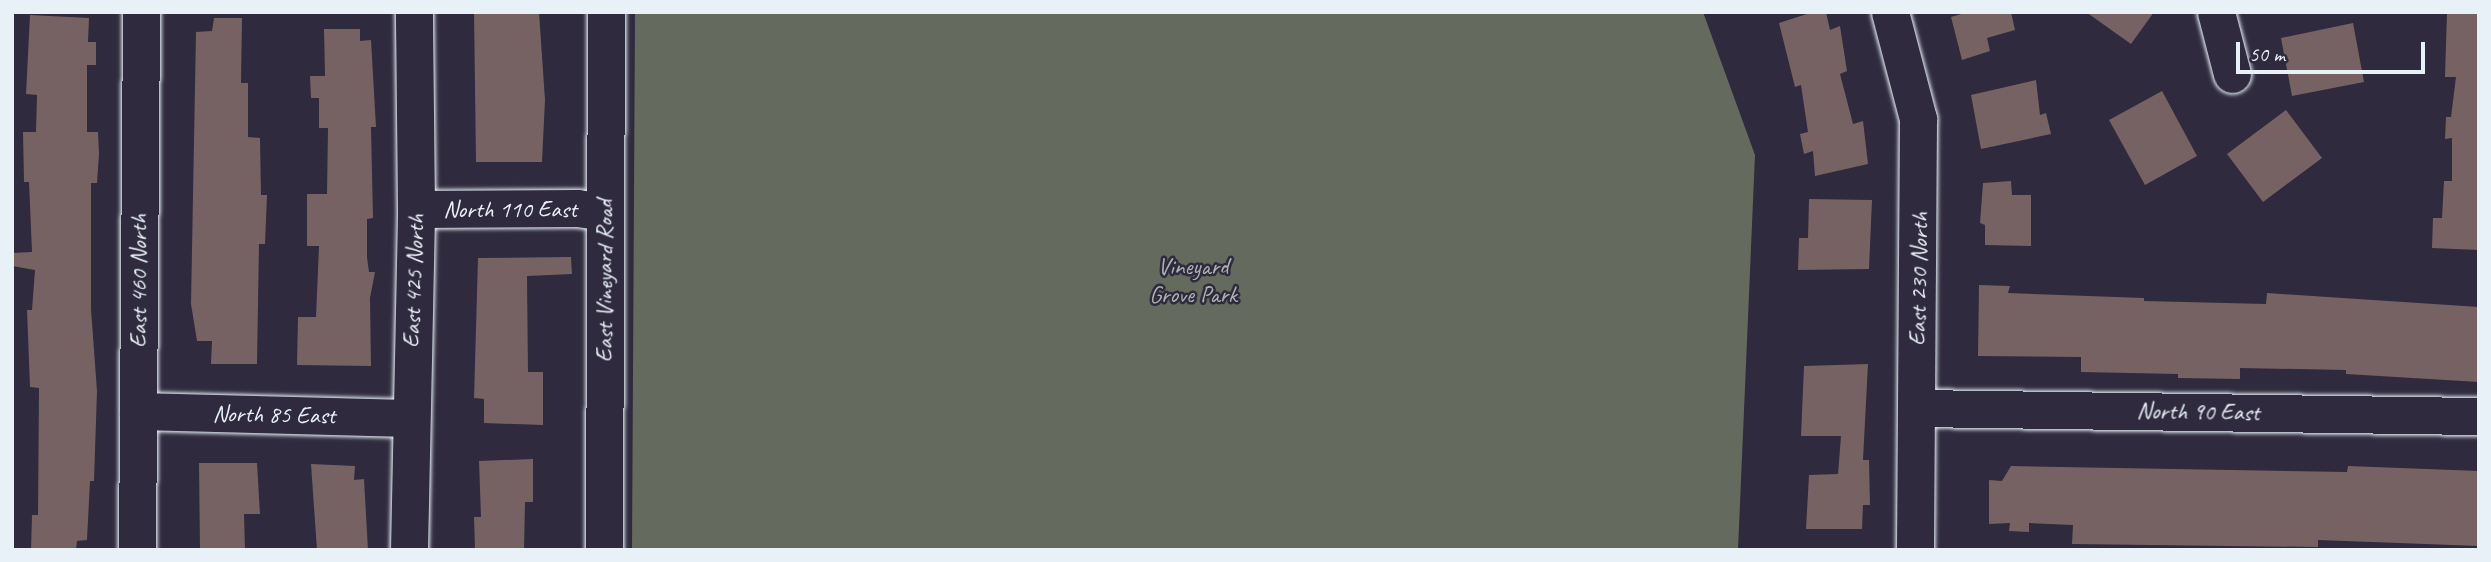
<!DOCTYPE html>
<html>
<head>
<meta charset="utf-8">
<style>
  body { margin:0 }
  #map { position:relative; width:2491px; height:562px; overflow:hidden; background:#2f2a3d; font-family:Caveat,sans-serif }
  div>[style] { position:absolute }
  .green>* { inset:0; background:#646a5d }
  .building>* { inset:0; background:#766263 }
  .roads { filter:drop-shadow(0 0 2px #e8f1f8) drop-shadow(0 0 2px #e8f1f8) }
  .minor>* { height:37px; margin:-18.5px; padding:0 18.5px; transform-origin:18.5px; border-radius:18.5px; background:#2f2a3d }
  span { translate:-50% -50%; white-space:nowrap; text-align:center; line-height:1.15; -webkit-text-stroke:5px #2f2a3d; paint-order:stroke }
  .street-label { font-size:24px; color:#e8f1f8 }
  .park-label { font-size:24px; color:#adb4b2 }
  .frame { position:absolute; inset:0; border:14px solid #e8f1f8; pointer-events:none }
  .scale { position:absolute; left:2236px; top:42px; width:189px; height:32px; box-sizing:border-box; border:4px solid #e8f1f8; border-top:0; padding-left:9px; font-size:21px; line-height:24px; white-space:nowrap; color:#e8f1f8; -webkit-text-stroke:5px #2f2a3d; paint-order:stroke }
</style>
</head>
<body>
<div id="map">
  <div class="green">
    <div style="clip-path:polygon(635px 12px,1703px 12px,1755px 155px,1738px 550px,632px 550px)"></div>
  </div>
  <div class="building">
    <div style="clip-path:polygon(474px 12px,539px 12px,545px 100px,542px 162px,476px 162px)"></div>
    <div style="clip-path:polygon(1813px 12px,1826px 12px,1830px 30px,1840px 26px,1847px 71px,1840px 74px,1853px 124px,1863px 121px,1868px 164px,1815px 176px,1813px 151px,1804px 154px,1800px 134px,1808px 132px,1801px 85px,1795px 87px,1779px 23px)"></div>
    <div style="clip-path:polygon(1968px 12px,2011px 12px,2015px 30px,1987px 38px,1990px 51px,1962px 60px,1951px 17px)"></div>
    <div style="clip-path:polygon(2086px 12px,2154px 12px,2131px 44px)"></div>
    <div style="clip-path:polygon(2447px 12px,2479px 12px,2479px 250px,2432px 248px,2433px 218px,2442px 218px,2444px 181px,2452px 181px,2452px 138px,2445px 139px,2446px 117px,2451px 117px,2456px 77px,2445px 77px)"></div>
    <div style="clip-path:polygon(30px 15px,89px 18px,88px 42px,96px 42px,96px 65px,87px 65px,87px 132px,98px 132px,99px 154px,97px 183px,91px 183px,91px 309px,97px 391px,94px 481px,90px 481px,87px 540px,77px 541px,76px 550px,31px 550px,32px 515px,38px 515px,39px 388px,30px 387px,27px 310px,32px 310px,35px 270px,12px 266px,12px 253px,32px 252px,29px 182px,24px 182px,23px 132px,36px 132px,37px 95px,26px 94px)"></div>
    <div style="clip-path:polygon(214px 18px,242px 18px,241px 83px,248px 83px,248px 137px,260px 138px,261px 195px,267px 195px,265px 244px,259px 244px,257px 364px,211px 364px,212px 341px,197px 341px,191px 304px,196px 32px,212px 31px)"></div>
    <div style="clip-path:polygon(2353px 23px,2364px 82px,2292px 96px,2281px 38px)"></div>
    <div style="clip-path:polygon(324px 29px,360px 29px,360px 41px,371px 40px,376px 127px,371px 127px,373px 218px,367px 219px,367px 257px,369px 272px,375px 272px,370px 298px,371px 366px,297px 365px,298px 317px,316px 317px,319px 246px,307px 246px,307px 194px,327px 194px,328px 128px,319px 128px,319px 98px,311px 98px,310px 76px,325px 76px)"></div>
    <div style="clip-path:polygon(2036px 80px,2040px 115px,2046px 113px,2051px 134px,1981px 149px,1971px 95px)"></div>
    <div style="clip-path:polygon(2162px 91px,2197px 156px,2145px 185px,2109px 120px)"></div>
    <div style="clip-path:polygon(2286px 110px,2322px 158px,2263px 202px,2227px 154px)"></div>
    <div style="clip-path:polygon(2011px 181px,2012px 195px,2031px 195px,2031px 246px,1985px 245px,1985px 225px,1980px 223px,1983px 183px)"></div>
    <div style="clip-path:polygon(1809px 199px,1872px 200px,1869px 269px,1798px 270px,1799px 238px,1808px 238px)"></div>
    <div style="clip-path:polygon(571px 257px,572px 274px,527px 276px,528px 372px,543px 372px,543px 425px,484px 423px,484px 399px,474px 398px,478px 258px)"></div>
    <div style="clip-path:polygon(1979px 285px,2010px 286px,2008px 293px,2144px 298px,2144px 301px,2266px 304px,2267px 293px,2479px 307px,2479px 382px,2346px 374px,2346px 370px,2240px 368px,2240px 379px,2178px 378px,2178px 374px,2081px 372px,2081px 357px,1978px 356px)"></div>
    <div style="clip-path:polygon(1868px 364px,1863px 460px,1869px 460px,1870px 505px,1863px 505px,1862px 529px,1806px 529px,1809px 475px,1838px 474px,1841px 436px,1801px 436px,1804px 366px)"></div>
    <div style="clip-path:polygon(533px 459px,533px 502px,525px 502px,524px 550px,475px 550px,474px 517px,481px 517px,479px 461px)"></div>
    <div style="clip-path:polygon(199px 463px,257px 463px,260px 514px,244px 514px,245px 550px,200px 550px)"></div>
    <div style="clip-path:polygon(311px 464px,355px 466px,354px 480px,364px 479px,368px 550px,317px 550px)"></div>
    <div style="clip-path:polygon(2011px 466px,2347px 472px,2348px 466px,2479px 471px,2479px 546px,2318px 540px,2318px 547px,2072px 544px,2073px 525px,2029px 523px,2029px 532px,2009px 531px,2010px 523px,1989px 524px,1989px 480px,2002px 481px)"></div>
  </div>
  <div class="roads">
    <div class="minor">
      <div style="left:1890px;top:12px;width:111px;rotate:75.3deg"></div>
      <div style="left:1918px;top:119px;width:431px;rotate:90.4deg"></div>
      <div style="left:2216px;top:12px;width:64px;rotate:75.5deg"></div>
      <div style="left:416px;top:209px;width:161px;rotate:-0.4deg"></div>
      <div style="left:577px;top:208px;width:27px;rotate:8deg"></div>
      <div style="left:1917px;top:408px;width:562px;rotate:0.82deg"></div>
      <div style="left:138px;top:411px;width:271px;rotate:1.5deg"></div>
      <div style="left:137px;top:550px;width:538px;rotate:-89.57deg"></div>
      <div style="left:409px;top:550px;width:341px;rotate:-88.8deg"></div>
      <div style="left:416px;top:209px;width:197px;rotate:-90.6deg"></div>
      <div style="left:604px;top:550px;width:538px;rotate:-89.79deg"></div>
    </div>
  </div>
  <div class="street-label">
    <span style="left:510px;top:210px">North 110 East</span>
    <span style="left:1919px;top:279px;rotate:-89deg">East 230 North</span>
    <span style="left:139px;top:281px;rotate:-90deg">East 460 North</span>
    <span style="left:414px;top:281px;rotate:-88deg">East 425 North</span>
    <span style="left:605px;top:281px;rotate:-90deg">East Vineyard Road</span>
    <span style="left:2198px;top:412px;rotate:1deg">North 90 East</span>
    <span style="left:274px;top:415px;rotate:1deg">North 85 East</span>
  </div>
  <div class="park-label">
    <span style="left:1193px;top:281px">Vineyard<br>Grove Park</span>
  </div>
  <div class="frame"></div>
  <div class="scale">50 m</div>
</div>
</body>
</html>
